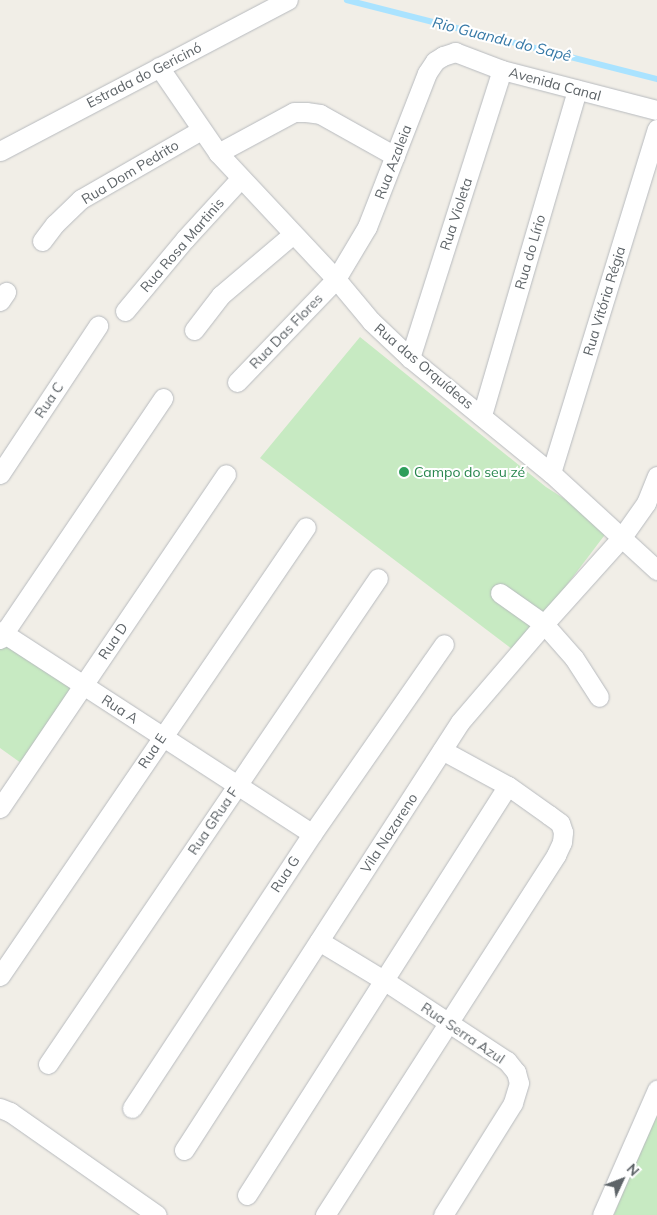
<!DOCTYPE html>
<html>
<head>
<meta charset="utf-8">
<style>
  body { margin:0 }
  #map { position:relative; width:657px; height:1215px; overflow:hidden; background:#f1eee7; font-family:Mulish,sans-serif }
  div>[style] { position:absolute }
  .green>* { inset:0; background:#c7eac2 }
  .stream>* { height:5.5px; margin:-2.75px; padding:0 2.75px; transform-origin:2.75px; border-radius:2.75px; background:#aae3ff }
  .roads { filter:drop-shadow(0 0 1px #b7babe) drop-shadow(0 0 1px #b7babe) }
  .minor>* { height:19px; margin:-9.5px; padding:0 9.5px; transform-origin:9.5px; border-radius:9.5px; background:#fff }
  .dots>* { width:14px; height:14px; translate:-50% -50%; box-sizing:border-box; border:2px solid #fff; border-radius:50% }
  span { translate:-50% -50%; white-space:nowrap; text-align:center; line-height:1.15; -webkit-text-stroke:4px #fff; paint-order:stroke }
  .street-label { font-size:14px; color:#5e6468 }
  .leisure-label { font-size:14px; color:#27864d }
  .left { translate:0 -50%; text-align:left }
  .water-label { font-size:15px; color:#387aa7; font-style:italic }
  .north { position:absolute; left:597px; top:1155px; width:50px; height:50px; -webkit-text-stroke:4px #fff; paint-order:stroke; rotate:47deg; font-size:14px; font-weight:700; line-height:20px; text-align:center; color:#5e6468 }
  .north::after { content:''; display:block; margin:auto; width:18px; height:22px; background:#5e6468; clip-path:polygon(50% 0,100% 100%,50% 72%,0 100%) }
</style>
</head>
<body>
<div id="map">
  <div class="green">
    <div style="clip-path:polygon(360px 337px,546px 487px,610px 528px,516px 652px,260px 458px)"></div>
    <div style="clip-path:polygon(0 639px,83px 685px,28px 768px,0 748px)"></div>
    <div style="clip-path:polygon(657px 1104px,657px 1215px,614px 1215px)"></div>
  </div>
  <div class="stream">
    <div style="left:347px;top:0;width:320px;rotate:14.3deg"></div>
  </div>
  <div class="roads">
    <div class="minor">
      <div style="left:159px;top:67px;width:104px;rotate:55.5deg"></div>
      <div style="left:218px;top:153px;width:173px;rotate:46.9deg"></div>
      <div style="left:336px;top:279px;width:55px;rotate:50.2deg"></div>
      <div style="left:371px;top:321px;width:54px;rotate:43.5deg"></div>
      <div style="left:410px;top:358px;width:182px;rotate:39.2deg"></div>
      <div style="left:551px;top:473px;width:144px;rotate:42.5deg"></div>
      <div style="left:0;top:151px;width:325px;rotate:-27.7deg"></div>
      <div style="left:218px;top:153px;width:86px;rotate:-28.3deg"></div>
      <div style="left:294px;top:112px;width:12px"></div>
      <div style="left:306px;top:112px;width:14px;rotate:8deg"></div>
      <div style="left:320px;top:114px;width:86px;rotate:29.2deg"></div>
      <div style="left:42px;top:241px;width:21px;rotate:-53deg"></div>
      <div style="left:55px;top:224px;width:36px;rotate:-44deg"></div>
      <div style="left:81px;top:199px;width:138px;rotate:-29.9deg"></div>
      <div style="left:0;top:301px;width:11px;rotate:-56deg"></div>
      <div style="left:125px;top:311px;width:94px;rotate:-50.2deg"></div>
      <div style="left:185px;top:239px;width:81px;rotate:-47.5deg"></div>
      <div style="left:194px;top:330px;width:44px;rotate:-52.4deg"></div>
      <div style="left:221px;top:295px;width:94px;rotate:-40.3deg"></div>
      <div style="left:410px;top:358px;width:302px;rotate:-72.3deg"></div>
      <div style="left:237px;top:382px;width:143px;rotate:-46.1deg"></div>
      <div style="left:336px;top:279px;width:61px;rotate:-59.2deg"></div>
      <div style="left:367px;top:227px;width:165px;rotate:-68.7deg"></div>
      <div style="left:427px;top:73px;width:14px;rotate:-56deg"></div>
      <div style="left:435px;top:61px;width:9px;rotate:-32deg"></div>
      <div style="left:443px;top:56px;width:13px;rotate:-18deg"></div>
      <div style="left:455px;top:52px;width:50px;rotate:21deg"></div>
      <div style="left:502px;top:70px;width:160px;rotate:14.5deg"></div>
      <div style="left:482px;top:415px;width:339px;rotate:-73.7deg"></div>
      <div style="left:551px;top:473px;width:360px;rotate:-72.9deg"></div>
      <div style="left:0;top:474px;width:178px;rotate:-56.5deg"></div>
      <div style="left:500px;top:593px;width:54px;rotate:35.2deg"></div>
      <div style="left:544px;top:624px;width:45px;rotate:48.6deg"></div>
      <div style="left:574px;top:658px;width:46px;rotate:57.3deg"></div>
      <div style="left:0;top:631px;width:372px;rotate:33deg"></div>
      <div style="left:0;top:639px;width:291px;rotate:-55.9deg"></div>
      <div style="left:0;top:808px;width:403px;rotate:-55.9deg"></div>
      <div style="left:319px;top:941px;width:77px;rotate:31.2deg"></div>
      <div style="left:385px;top:981px;width:146px;rotate:33.3deg"></div>
      <div style="left:507px;top:1061px;width:14px;rotate:51deg"></div>
      <div style="left:516px;top:1072px;width:11px;rotate:75deg"></div>
      <div style="left:519px;top:1083px;width:21px;rotate:107deg"></div>
      <div style="left:513px;top:1103px;width:132px;rotate:122deg"></div>
      <div style="left:0;top:976px;width:543px;rotate:-55.73deg"></div>
      <div style="left:48px;top:1064px;width:587px;rotate:-55.82deg"></div>
      <div style="left:0;top:1108px;width:11px;rotate:22deg"></div>
      <div style="left:10px;top:1112px;width:179px;rotate:35deg"></div>
      <div style="left:132px;top:1108px;width:328px;rotate:-56.7deg"></div>
      <div style="left:312px;top:834px;width:231px;rotate:-55.2deg"></div>
      <div style="left:184px;top:1150px;width:509px;rotate:-57.18deg"></div>
      <div style="left:460px;top:722px;width:129px;rotate:-49.4deg"></div>
      <div style="left:544px;top:624px;width:117px;rotate:-48.1deg"></div>
      <div style="left:622px;top:537px;width:42px;rotate:-54.8deg"></div>
      <div style="left:646px;top:503px;width:29px;rotate:-68deg"></div>
      <div style="left:247px;top:1195px;width:485px;rotate:-57.5deg"></div>
      <div style="left:325px;top:1215px;width:428px;rotate:-57.3deg"></div>
      <div style="left:556px;top:855px;width:14px;rotate:-65deg"></div>
      <div style="left:562px;top:842px;width:10px;rotate:-84deg"></div>
      <div style="left:563px;top:832px;width:9px;rotate:-108deg"></div>
      <div style="left:560px;top:823px;width:14px;rotate:-144deg"></div>
      <div style="left:549px;top:815px;width:50px;rotate:-144.7deg"></div>
      <div style="left:508px;top:786px;width:75px;rotate:-151.4deg"></div>
      <div style="left:602px;top:1215px;width:137px;rotate:-66.3deg"></div>
    </div>
  </div>
  <div class="dots">
    <div style="left:404px;top:472px;background:#2e9e5b"></div>
  </div>
  <div class="street-label">
    <span style="left:144px;top:75px;rotate:-27deg">Estrada do Gericinó</span>
    <span style="left:555px;top:84px;rotate:15deg">Avenida Canal</span>
    <span style="left:393px;top:162px;rotate:-69deg">Rua Azaleia</span>
    <span style="left:130px;top:172px;rotate:-31deg">Rua Dom Pedrito</span>
    <span style="left:456px;top:214px;rotate:-72deg">Rua Violeta</span>
    <span style="left:182px;top:245px;rotate:-49deg">Rua Rosa Martinis</span>
    <span style="left:530px;top:252px;rotate:-74deg">Rua do Lírio</span>
    <span style="left:604px;top:301px;rotate:-73deg">Rua Vitória Régia</span>
    <span style="left:286px;top:331px;rotate:-46deg">Rua Das Flores</span>
    <span style="left:424px;top:366px;rotate:40deg">Rua das Orquídeas</span>
    <span style="left:49px;top:400px;rotate:-56deg">Rua C</span>
    <span style="left:113px;top:641px;rotate:-56deg">Rua D</span>
    <span style="left:120px;top:709px;rotate:33deg">Rua A</span>
    <span style="left:152px;top:751px;rotate:-56deg">Rua E</span>
    <span style="left:213px;top:821px;rotate:-56deg">Rua GRua F</span>
    <span style="left:389px;top:833px;rotate:-57deg">Vila Nazareno</span>
    <span style="left:285px;top:874px;rotate:-57deg">Rua G</span>
    <span style="left:463px;top:1033px;rotate:34deg">Rua Serra Azul</span>
  </div>
  <div class="leisure-label">
    <span class="left" style="left:414px;top:472px">Campo do seu zé</span>
  </div>
  <div class="water-label">
    <span style="left:502px;top:39px;rotate:14deg">Rio Guandu do Sapê</span>
  </div>
  <div class="north">N</div>
</div>
</body>
</html>
